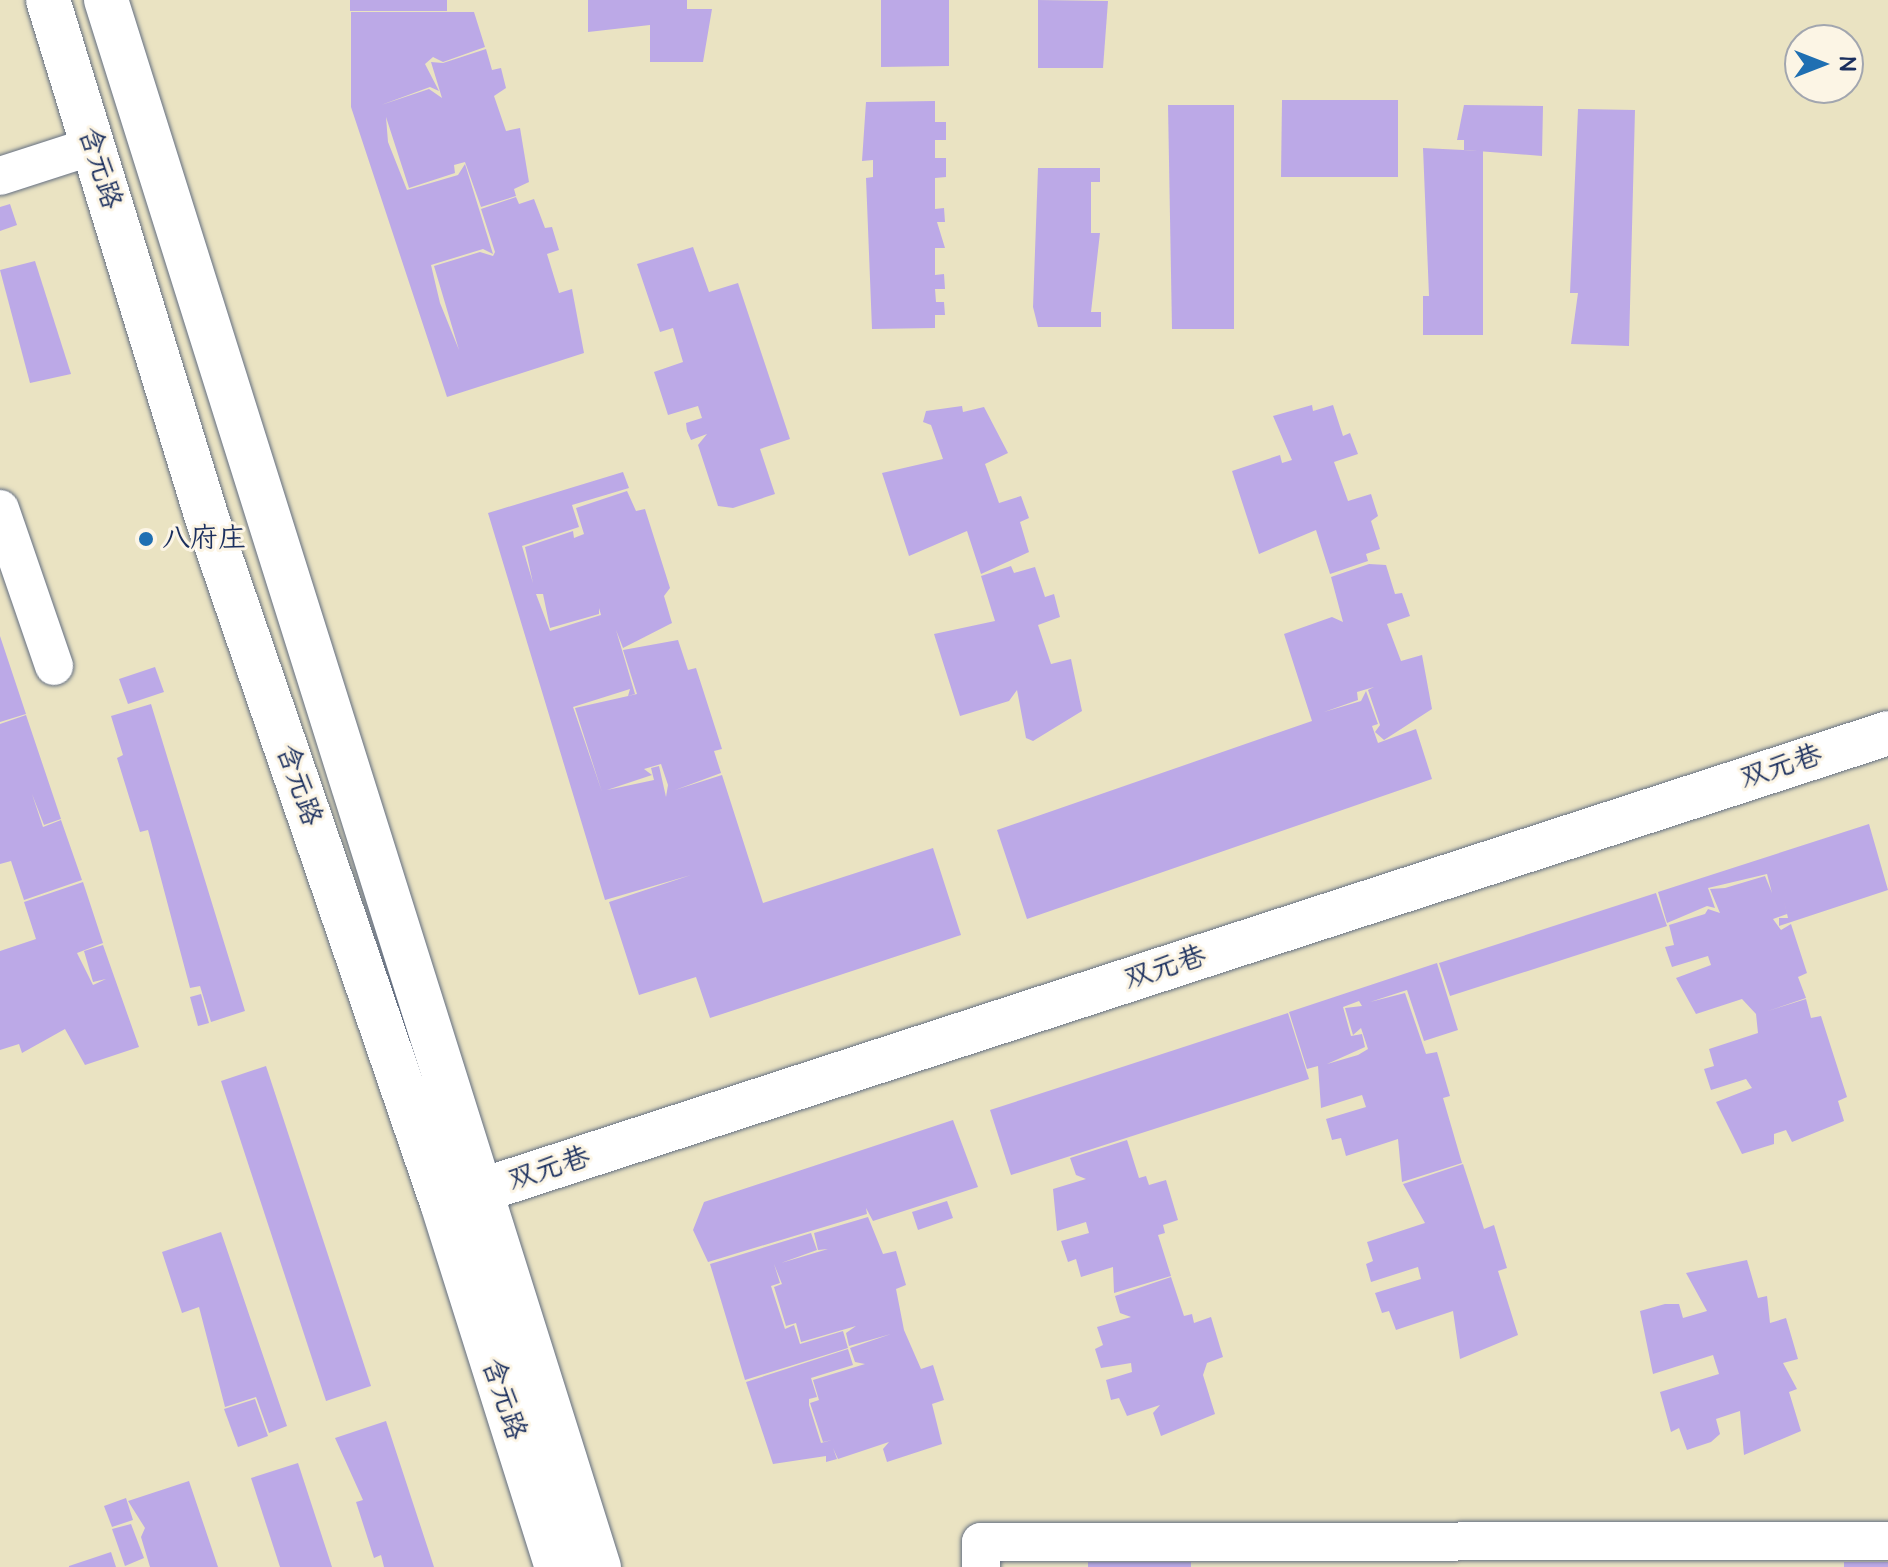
<!DOCTYPE html>
<html>
<head>
<meta charset="utf-8">
<style>
  body { margin:0 }
  #map { position:relative; width:1888px; height:1567px; overflow:hidden; background:#eae3c2; font-family:"Architects Daughter","LXGW WenKai TC",sans-serif }
  div>[style] { position:absolute }
  .building>* { inset:0; background:#bca9e7 }
  .roads { filter:drop-shadow(0 0 2px #636e81) drop-shadow(0 0 2px #636e81) }
  .street>* { height:38px; margin:-19px; padding:0 19px; transform-origin:19px; border-radius:19px; background:#fff }
  .secondary>* { height:44px; margin:-22px; padding:0 22px; transform-origin:22px; border-radius:22px; background:#fff }
  .dots>* { width:22px; height:22px; translate:-50% -50%; box-sizing:border-box; border:4px solid #fcf5e5; border-radius:50% }
  span { translate:-50% -50%; white-space:nowrap; text-align:center; line-height:1.15; -webkit-text-stroke:6px #fcf5e5; paint-order:stroke }
  .street-label { font-size:28px; color:#1b2f5e }
  .poi-label { font-size:28px; color:#1b2f5e }
  .left { translate:0 -50%; text-align:left }
  .north { position:absolute; left:1784px; top:24px; width:80px; height:80px; box-sizing:border-box; background:#fcf5e5; border:2px solid #a2a6af; border-radius:50%; rotate:90deg; font-size:22px; font-weight:700; line-height:32px; text-align:center; color:#1b2f5e }
  .north::after { content:''; display:block; margin:auto; width:28px; height:36px; background:#1f6fb2; clip-path:polygon(50% 0,100% 100%,50% 72%,0 100%) }
</style>
</head>
<body>
<div id="map">
  <div class="building">
    <div style="clip-path:polygon(350px 0,447px 0,447px 11px,350px 11px)"></div>
    <div style="clip-path:polygon(588px 0,687px 0,687px 9px,712px 9px,703px 62px,650px 62px,650px 25px,588px 32px)"></div>
    <div style="clip-path:polygon(881px 0,949px 0,949px 66px,881px 67px)"></div>
    <div style="clip-path:polygon(1038px 0,1108px 1px,1103px 68px,1038px 68px)"></div>
    <div style="clip-path:polygon(351px 12px,474px 12px,485px 47px,443px 62px,433px 57px,425px 64px,439px 91px,430px 87px,381px 105px,429px 89px,442px 98px,431px 62px,443px 63px,486px 49px,492px 70px,501px 68px,506px 88px,494px 96px,506px 131px,520px 128px,529px 182px,514px 189px,516px 196px,481px 207px,465px 162px,454px 165px,455px 173px,409px 188px,386px 117px,388px 142px,407px 190px,458px 175px,465px 164px,493px 254px,483px 249px,431px 265px,440px 303px,459px 350px,434px 266px,480px 252px,493px 256px,495px 252px,481px 209px,516px 197px,519px 204px,534px 199px,545px 228px,552px 227px,559px 250px,547px 254px,559px 293px,572px 289px,584px 353px,447px 397px,351px 107px)"></div>
    <div style="clip-path:polygon(1282px 100px,1398px 100px,1398px 177px,1281px 177px)"></div>
    <div style="clip-path:polygon(935px 101px,935px 122px,946px 122px,946px 140px,935px 140px,935px 158px,946px 158px,946px 177px,935px 178px,935px 209px,944px 208px,945px 222px,937px 222px,945px 248px,935px 248px,935px 275px,944px 274px,945px 289px,935px 289px,936px 302px,944px 302px,945px 315px,935px 315px,935px 328px,872px 329px,866px 178px,873px 177px,873px 160px,862px 161px,866px 102px)"></div>
    <div style="clip-path:polygon(1168px 105px,1234px 105px,1234px 329px,1172px 329px)"></div>
    <div style="clip-path:polygon(1464px 105px,1543px 106px,1542px 156px,1464px 150px,1464px 140px,1457px 140px)"></div>
    <div style="clip-path:polygon(1578px 109px,1635px 110px,1629px 346px,1571px 344px,1578px 293px,1570px 293px)"></div>
    <div style="clip-path:polygon(1423px 148px,1483px 151px,1483px 335px,1423px 335px,1423px 296px,1429px 296px)"></div>
    <div style="clip-path:polygon(1038px 168px,1100px 168px,1100px 182px,1091px 182px,1091px 233px,1100px 233px,1091px 312px,1101px 312px,1101px 327px,1038px 327px,1033px 307px)"></div>
    <div style="clip-path:polygon(10px 204px,17px 225px,0 231px,0 207px)"></div>
    <div style="clip-path:polygon(693px 247px,709px 292px,738px 283px,790px 439px,760px 449px,775px 494px,733px 508px,718px 506px,698px 445px,707px 434px,691px 440px,687px 431px,686px 423px,702px 418px,698px 406px,668px 415px,654px 372px,683px 362px,673px 328px,660px 332px,637px 264px)"></div>
    <div style="clip-path:polygon(35px 261px,71px 374px,30px 383px,0 270px)"></div>
    <div style="clip-path:polygon(1312px 405px,1313px 411px,1333px 405px,1343px 436px,1350px 433px,1358px 454px,1334px 462px,1348px 501px,1371px 494px,1378px 516px,1371px 521px,1380px 549px,1366px 554px,1368px 561px,1330px 574px,1316px 530px,1259px 554px,1232px 471px,1280px 455px,1282px 463px,1292px 460px,1273px 416px)"></div>
    <div style="clip-path:polygon(962px 406px,963px 412px,984px 407px,1008px 453px,985px 464px,999px 503px,1021px 496px,1029px 518px,1020px 522px,1029px 552px,981px 574px,967px 531px,909px 556px,882px 473px,943px 459px,931px 425px,923px 422px,926px 411px)"></div>
    <div style="clip-path:polygon(evenodd,623px 472px,629px 488px,572px 505px,579px 527px,522px 546px,533px 583px,525px 547px,573px 531px,574px 538px,584px 534px,576px 508px,627px 491px,636px 511px,645px 509px,670px 588px,664px 596px,672px 623px,623px 648px,616px 630px,635px 694px,628px 696px,630px 689px,573px 707px,602px 792px,575px 708px,637px 694px,623px 650px,678px 640px,688px 670px,696px 668px,722px 749px,714px 751px,721px 773px,675px 790px,722px 775px,763px 903px,933px 848px,961px 935px,710px 1018px,696px 977px,639px 995px,609px 902px,691px 875px,605px 900px,488px 513px,623px 472px,536px 594px,543px 594px,550px 628px,599px 614px,599px 608px,601px 615px,550px 631px,536px 594px,623px 472px,661px 764px,668px 785px,666px 797px,659px 766px,651px 768px,654px 780px,607px 790px,652px 775px,644px 769px,661px 764px)"></div>
    <div style="clip-path:polygon(1369px 564px,1386px 565px,1395px 594px,1402px 593px,1410px 616px,1387px 624px,1401px 661px,1422px 655px,1432px 709px,1384px 740px,1375px 732px,1380px 725px,1368px 690px,1374px 687px,1357px 692px,1358px 700px,1324px 712px,1361px 701px,1366px 691px,1378px 724px,1372px 726px,1378px 743px,1416px 729px,1432px 779px,1027px 919px,997px 830px,1312px 721px,1284px 634px,1332px 617px,1343px 622px,1331px 577px)"></div>
    <div style="clip-path:polygon(1011px 566px,1014px 573px,1035px 567px,1045px 597px,1054px 594px,1060px 617px,1038px 625px,1051px 664px,1071px 659px,1082px 711px,1033px 741px,1026px 738px,1017px 690px,1009px 701px,960px 716px,934px 634px,995px 621px,981px 576px)"></div>
    <div style="clip-path:polygon(0 636px,26px 714px,0 722px)"></div>
    <div style="clip-path:polygon(155px 667px,164px 692px,128px 704px,119px 679px)"></div>
    <div style="clip-path:polygon(151px 704px,245px 1011px,211px 1022px,200px 986px,190px 988px,148px 830px,140px 832px,117px 758px,123px 755px,111px 716px)"></div>
    <div style="clip-path:polygon(26px 715px,61px 819px,44px 825px,32px 794px,43px 827px,61px 820px,82px 880px,24px 900px,11px 861px,0 864px,0 724px)"></div>
    <div style="clip-path:polygon(1869px 824px,1888px 890px,1779px 926px,1779px 918px,1788px 918px,1782px 893px,1787px 914px,1773px 919px,1781px 930px,1791px 924px,1807px 973px,1798px 977px,1806px 998px,1768px 1011px,1806px 999px,1811px 1018px,1821px 1016px,1847px 1097px,1838px 1101px,1844px 1121px,1792px 1142px,1786px 1130px,1774px 1134px,1774px 1144px,1742px 1154px,1716px 1102px,1752px 1088px,1746px 1079px,1711px 1090px,1704px 1069px,1714px 1066px,1709px 1049px,1758px 1033px,1756px 1014px,1742px 999px,1696px 1014px,1676px 978px,1711px 965px,1708px 956px,1672px 967px,1665px 947px,1674px 945px,1669px 925px,1705px 914px,1708px 909px,1720px 913px,1710px 889px,1725px 888px,1765px 876px,1772px 893px,1767px 874px,1708px 888px,1715px 908px,1707px 906px,1667px 923px,1658px 892px)"></div>
    <div style="clip-path:polygon(83px 882px,103px 943px,77px 953px,93px 985px,106px 979px,93px 982px,84px 951px,103px 945px,139px 1047px,85px 1065px,65px 1029px,22px 1053px,19px 1044px,0 1050px,0 951px,36px 939px,24px 902px)"></div>
    <div style="clip-path:polygon(1656px 893px,1667px 926px,1450px 996px,1439px 963px)"></div>
    <div style="clip-path:polygon(evenodd,1437px 963px,1458px 1030px,1424px 1041px,1407px 990px,1370px 1002px,1405px 993px,1426px 1054px,1437px 1052px,1450px 1096px,1443px 1098px,1462px 1163px,1402px 1182px,1398px 1139px,1346px 1156px,1341px 1138px,1332px 1140px,1326px 1119px,1366px 1107px,1362px 1095px,1321px 1108px,1318px 1066px,1307px 1069px,1289px 1012px,1437px 963px,1359px 1001px,1362px 1006px,1345px 1008px,1353px 1035px,1361px 1028px,1368px 1049px,1358px 1055px,1327px 1064px,1365px 1047px,1362px 1034px,1351px 1036px,1343px 1007px,1359px 1001px)"></div>
    <div style="clip-path:polygon(201px 994px,209px 1023px,198px 1026px,190px 997px)"></div>
    <div style="clip-path:polygon(1288px 1013px,1309px 1079px,1011px 1175px,990px 1110px)"></div>
    <div style="clip-path:polygon(266px 1066px,371px 1386px,326px 1401px,221px 1081px)"></div>
    <div style="clip-path:polygon(953px 1120px,978px 1187px,873px 1221px,866px 1208px,867px 1214px,708px 1262px,693px 1230px,704px 1202px)"></div>
    <div style="clip-path:polygon(1127px 1140px,1139px 1178px,1146px 1176px,1149px 1185px,1166px 1180px,1178px 1220px,1163px 1225px,1165px 1233px,1158px 1235px,1171px 1276px,1114px 1293px,1113px 1267px,1081px 1277px,1076px 1259px,1068px 1262px,1061px 1241px,1089px 1233px,1086px 1222px,1057px 1231px,1053px 1189px,1086px 1179px,1076px 1175px,1070px 1158px)"></div>
    <div style="clip-path:polygon(1463px 1164px,1484px 1229px,1494px 1225px,1507px 1268px,1498px 1271px,1518px 1335px,1460px 1359px,1453px 1311px,1396px 1330px,1389px 1311px,1382px 1313px,1375px 1293px,1421px 1279px,1418px 1267px,1371px 1282px,1366px 1264px,1373px 1261px,1367px 1242px,1425px 1223px,1403px 1184px)"></div>
    <div style="clip-path:polygon(947px 1201px,953px 1218px,918px 1230px,912px 1212px)"></div>
    <div style="clip-path:polygon(868px 1217px,883px 1254px,896px 1251px,906px 1285px,896px 1289px,904px 1330px,921px 1369px,933px 1365px,944px 1400px,932px 1404px,942px 1444px,887px 1462px,883px 1449px,889px 1442px,838px 1459px,833px 1448px,837px 1459px,826px 1462px,826px 1456px,773px 1464px,746px 1382px,848px 1349px,853px 1365px,811px 1378px,817px 1397px,809px 1399px,809px 1405px,821px 1443px,832px 1440px,823px 1442px,810px 1403px,819px 1400px,813px 1380px,865px 1364px,855px 1362px,850px 1348px,891px 1334px,849px 1346px,846px 1333px,856px 1326px,801px 1342px,796px 1323px,786px 1326px,774px 1287px,782px 1284px,774px 1264px,780px 1283px,771px 1286px,785px 1329px,794px 1325px,800px 1344px,843px 1331px,848px 1348px,745px 1380px,710px 1264px,811px 1233px,817px 1250px,781px 1263px,828px 1249px,818px 1250px,814px 1233px)"></div>
    <div style="clip-path:polygon(221px 1232px,287px 1426px,269px 1433px,256px 1397px,225px 1407px,199px 1307px,182px 1313px,162px 1252px)"></div>
    <div style="clip-path:polygon(1747px 1260px,1758px 1298px,1767px 1296px,1770px 1323px,1786px 1318px,1798px 1359px,1783px 1363px,1797px 1389px,1789px 1392px,1801px 1431px,1744px 1455px,1740px 1411px,1716px 1419px,1720px 1434px,1711px 1442px,1687px 1450px,1679px 1428px,1671px 1432px,1660px 1392px,1719px 1374px,1713px 1355px,1653px 1374px,1640px 1311px,1665px 1304px,1679px 1304px,1683px 1318px,1707px 1311px,1686px 1273px)"></div>
    <div style="clip-path:polygon(1171px 1277px,1184px 1316px,1192px 1314px,1194px 1323px,1211px 1317px,1223px 1357px,1207px 1363px,1203px 1375px,1215px 1414px,1161px 1436px,1153px 1413px,1160px 1405px,1127px 1416px,1119px 1398px,1111px 1400px,1106px 1380px,1132px 1372px,1131px 1363px,1101px 1368px,1095px 1349px,1103px 1345px,1097px 1327px,1131px 1317px,1120px 1313px,1115px 1296px)"></div>
    <div style="clip-path:polygon(255px 1399px,268px 1436px,238px 1447px,224px 1409px)"></div>
    <div style="clip-path:polygon(386px 1421px,434px 1567px,384px 1567px,381px 1555px,374px 1558px,356px 1502px,363px 1500px,335px 1438px)"></div>
    <div style="clip-path:polygon(298px 1463px,332px 1567px,280px 1567px,251px 1478px)"></div>
    <div style="clip-path:polygon(189px 1481px,218px 1567px,150px 1567px,141px 1537px,145px 1528px,128px 1501px)"></div>
    <div style="clip-path:polygon(126px 1498px,133px 1520px,112px 1527px,104px 1506px)"></div>
    <div style="clip-path:polygon(131px 1524px,144px 1558px,125px 1566px,112px 1529px)"></div>
    <div style="clip-path:polygon(111px 1552px,116px 1567px,69px 1567px,69px 1566px)"></div>
    <div style="clip-path:polygon(1088px 1562px,1191px 1562px,1191px 1567px,1088px 1567px)"></div>
    <div style="clip-path:polygon(1844px 1562px,1888px 1562px,1888px 1567px,1844px 1567px)"></div>
  </div>
  <div class="roads">
    <div class="street">
      <div style="left:0;top:176px;width:98px;rotate:-17.9deg"></div>
      <div style="left:0;top:509px;width:166px;rotate:71deg"></div>
      <div style="left:981px;top:1567px;width:25px;rotate:-90deg"></div>
      <div style="left:981px;top:1542px;width:907px;rotate:-0.06deg"></div>
    </div>
    <div class="secondary">
      <div style="left:48px;top:0;width:539px;rotate:72.94deg"></div>
      <div style="left:206px;top:515px;width:727px;rotate:71.07deg"></div>
      <div style="left:442px;top:1203px;width:382px;rotate:72.5deg"></div>
      <div style="left:106px;top:0;width:1643px;rotate:72.54deg"></div>
      <div style="left:452px;top:1200px;width:1510px;rotate:-18.01deg"></div>
    </div>
  </div>
  <div class="dots">
    <div style="left:146px;top:539px;background:#1f6fb2"></div>
  </div>
  <div class="street-label">
    <span style="left:100px;top:168px;rotate:73deg">含元路</span>
    <span style="left:1781px;top:767px;rotate:-18deg">双元巷</span>
    <span style="left:299px;top:785px;rotate:71deg">含元路</span>
    <span style="left:1165px;top:968px;rotate:-18deg">双元巷</span>
    <span style="left:549px;top:1169px;rotate:-18deg">双元巷</span>
    <span style="left:504px;top:1399px;rotate:72deg">含元路</span>
  </div>
  <div class="poi-label">
    <span class="left" style="left:162px;top:539px">八府庄</span>
  </div>
  <div class="north">N</div>
</div>
</body>
</html>
